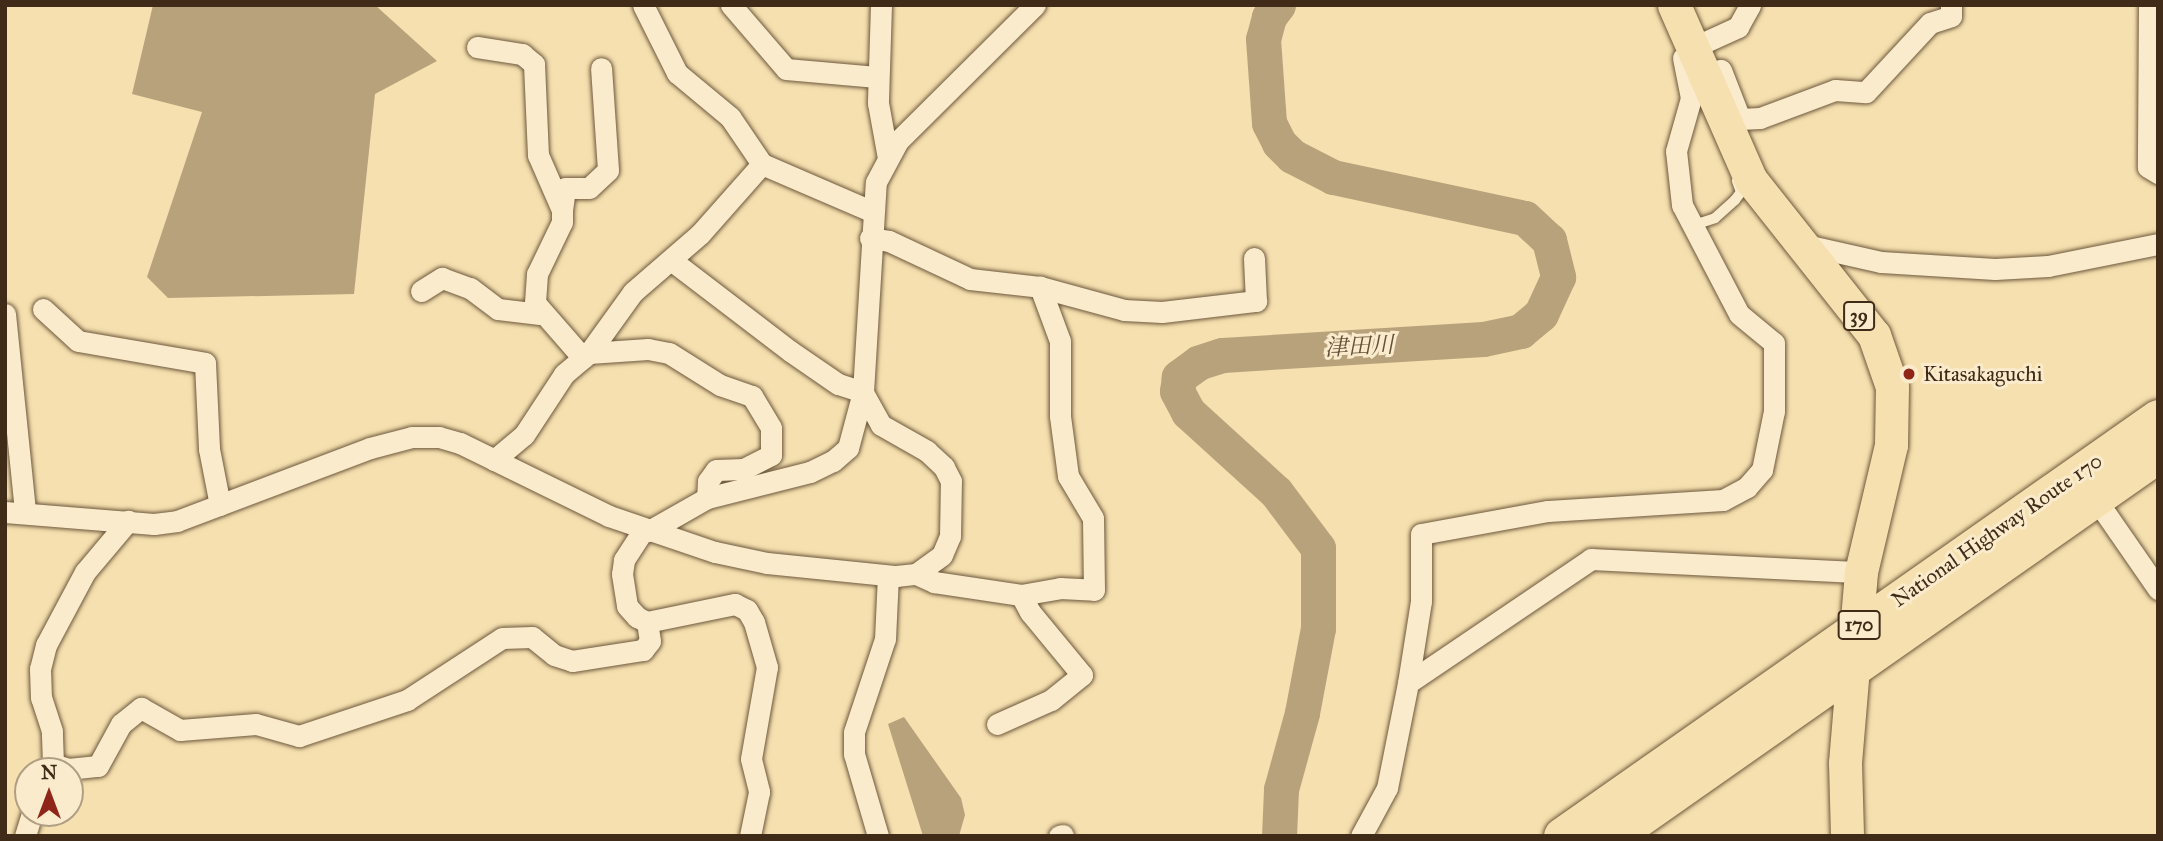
<!DOCTYPE html>
<html>
<head>
<meta charset="utf-8">
<style>
  body { margin:0 }
  #map { position:relative; width:2163px; height:841px; overflow:hidden; background:#f6e0af; font-family:"IM FELL Great Primer","Noto Serif JP",serif }
  div>[style] { position:absolute }
  .water>* { inset:0; background:#b8a27b }
  .river>* { height:35px; margin:-17.5px; padding:0 17.5px; transform-origin:17.5px; border-radius:17.5px; background:#b8a27b }
  .roads { filter:drop-shadow(0 0 2px #6d583d) drop-shadow(0 0 2px #6d583d) }
  .lane>* { height:10px; margin:-5px; padding:0 5px; transform-origin:5px; border-radius:5px; background:#f9ebcb }
  .street>* { height:21px; margin:-10.5px; padding:0 10.5px; transform-origin:10.5px; border-radius:10.5px; background:#f9ebcb }
  .primary>* { height:33px; margin:-16.5px; padding:0 16.5px; transform-origin:16.5px; border-radius:16.5px; background:#f6e0af }
  .highway>* { height:37px; margin:-18.5px; padding:0 18.5px; transform-origin:18.5px; border-radius:18.5px; background:#f6e0af }
  .dots>* { width:19px; height:19px; translate:-50% -50%; box-sizing:border-box; border:4px solid #f9ebcb; border-radius:50% }
  span { translate:-50% -50%; white-space:nowrap; text-align:center; line-height:1.15; -webkit-text-stroke:6px #f9ebcb; paint-order:stroke }
  .shield-label span { padding:2px 5px; background:#f9ebcb; border:2px solid; border-radius:5px; -webkit-text-stroke-width:0 }
  .shield-label { font-size:19px; color:#3f2b17; font-weight:700 }
  .poi-label { font-size:21px; color:#3f2b17 }
  .left { translate:0 -50%; text-align:left }
  .street-label { font-size:21px; color:#3f2b17 }
  .water-label { font-size:23px; color:#634f35; font-style:italic }
  .frame { position:absolute; inset:0; border:7px solid #3f2b17; pointer-events:none }
  .north { position:absolute; left:14px; top:757px; width:70px; height:70px; box-sizing:border-box; background:#f9ebcb; border:2px solid #af9e83; border-radius:50%; rotate:0deg; font-size:19px; font-weight:700; line-height:28px; text-align:center; color:#3f2b17 }
  .north::after { content:''; display:block; margin:auto; width:24px; height:32px; background:#8f2418; clip-path:polygon(50% 0,100% 100%,50% 72%,0 100%) }
</style>
</head>
<body>
<div id="map">
  <div class="water">
    <div style="clip-path:polygon(153px 5px,375px 5px,437px 61px,375px 94px,354px 294px,168px 298px,147px 277px,202px 112px,132px 94px)"></div>
    <div style="clip-path:polygon(904px 717px,961px 798px,965px 815px,959px 836px,923px 836px,888px 724px)"></div>
  </div>
  <div class="river">
    <div style="left:1278px;top:5px;width:15px;rotate:127deg"></div>
    <div style="left:1269px;top:17px;width:23px;rotate:105deg"></div>
    <div style="left:1263px;top:39px;width:84px;rotate:85.9deg"></div>
    <div style="left:1269px;top:123px;width:22px;rotate:63deg"></div>
    <div style="left:1279px;top:143px;width:18px;rotate:45deg"></div>
    <div style="left:1292px;top:156px;width:46px;rotate:27.1deg"></div>
    <div style="left:1333px;top:177px;width:196px;rotate:12.1deg"></div>
    <div style="left:1525px;top:218px;width:33px;rotate:43deg"></div>
    <div style="left:1549px;top:240px;width:38px;rotate:76deg"></div>
    <div style="left:1558px;top:277px;width:41px;rotate:114.7deg"></div>
    <div style="left:1541px;top:314px;width:26px;rotate:140deg"></div>
    <div style="left:1521px;top:331px;width:39px;rotate:168deg"></div>
    <div style="left:1483px;top:339px;width:261px;rotate:176.5deg"></div>
    <div style="left:1222px;top:355px;width:25px;rotate:162deg"></div>
    <div style="left:1198px;top:363px;width:24px;rotate:144deg"></div>
    <div style="left:1179px;top:377px;width:14px;rotate:98deg"></div>
    <div style="left:1177px;top:391px;width:24px;rotate:62deg"></div>
    <div style="left:1188px;top:412px;width:119px;rotate:42.3deg"></div>
    <div style="left:1276px;top:492px;width:70px;rotate:53.1deg"></div>
    <div style="left:1318px;top:548px;width:80px;rotate:90deg"></div>
    <div style="left:1318px;top:628px;width:86px;rotate:100.7deg"></div>
    <div style="left:1302px;top:713px;width:79px;rotate:105.4deg"></div>
    <div style="left:1281px;top:789px;width:47px;rotate:92.4deg"></div>
  </div>
  <div class="roads">
    <div class="lane">
      <div style="left:1691px;top:226px;width:25px;rotate:-18deg"></div>
      <div style="left:1715px;top:218px;width:27px;rotate:-42deg"></div>
      <div style="left:1735px;top:200px;width:10px;rotate:-53deg"></div>
      <div style="left:1741px;top:192px;width:12px;rotate:-110deg"></div>
    </div>
    <div class="street">
      <div style="left:643px;top:5px;width:76px;rotate:63.4deg"></div>
      <div style="left:677px;top:73px;width:69px;rotate:39.7deg"></div>
      <div style="left:730px;top:117px;width:57px;rotate:55.8deg"></div>
      <div style="left:762px;top:164px;width:119px;rotate:23.3deg"></div>
      <div style="left:731px;top:5px;width:84px;rotate:49.3deg"></div>
      <div style="left:786px;top:69px;width:91px;rotate:5deg"></div>
      <div style="left:881px;top:5px;width:98px;rotate:91.8deg"></div>
      <div style="left:878px;top:103px;width:56px;rotate:79.7deg"></div>
      <div style="left:2149px;top:5px;width:162px;rotate:90.4deg"></div>
      <div style="left:2148px;top:167px;width:12px;rotate:31deg"></div>
      <div style="left:477px;top:47px;width:46px;rotate:8.8deg"></div>
      <div style="left:522px;top:54px;width:16px;rotate:40deg"></div>
      <div style="left:534px;top:64px;width:91px;rotate:87.5deg"></div>
      <div style="left:538px;top:155px;width:60px;rotate:66.4deg"></div>
      <div style="left:562px;top:210px;width:12px;rotate:90deg"></div>
      <div style="left:562px;top:222px;width:58px;rotate:115.7deg"></div>
      <div style="left:537px;top:274px;width:29px;rotate:94deg"></div>
      <div style="left:535px;top:303px;width:73px;rotate:48.9deg"></div>
      <div style="left:1692px;top:48px;width:51px;rotate:-24.5deg"></div>
      <div style="left:1738px;top:27px;width:25px;rotate:-61deg"></div>
      <div style="left:1703px;top:73px;width:18px;rotate:-9deg"></div>
      <div style="left:1721px;top:70px;width:53px;rotate:68.8deg"></div>
      <div style="left:1740px;top:119px;width:20px;rotate:-3deg"></div>
      <div style="left:1760px;top:118px;width:80px;rotate:-20.5deg"></div>
      <div style="left:1835px;top:90px;width:31px;rotate:4deg"></div>
      <div style="left:1866px;top:92px;width:94px;rotate:-47.2deg"></div>
      <div style="left:1930px;top:23px;width:22px;rotate:-18deg"></div>
      <div style="left:1951px;top:16px;width:11px;rotate:-90deg"></div>
      <div style="left:562px;top:210px;width:22px;rotate:-82deg"></div>
      <div style="left:565px;top:188px;width:24px"></div>
      <div style="left:589px;top:188px;width:26px;rotate:-43deg"></div>
      <div style="left:608px;top:170px;width:102px;rotate:-93.9deg"></div>
      <div style="left:870px;top:238px;width:19px;rotate:9deg"></div>
      <div style="left:889px;top:241px;width:89px;rotate:25.1deg"></div>
      <div style="left:970px;top:279px;width:70px;rotate:6.5deg"></div>
      <div style="left:1040px;top:287px;width:87px;rotate:15.3deg"></div>
      <div style="left:1124px;top:310px;width:38px;rotate:3deg"></div>
      <div style="left:1162px;top:312px;width:95px;rotate:-6.7deg"></div>
      <div style="left:1256px;top:301px;width:43px;rotate:-92.7deg"></div>
      <div style="left:1801px;top:244px;width:82px;rotate:12.7deg"></div>
      <div style="left:1881px;top:262px;width:114px;rotate:3.5deg"></div>
      <div style="left:1995px;top:269px;width:53px;rotate:-3.2deg"></div>
      <div style="left:2048px;top:266px;width:112px;rotate:-11.3deg"></div>
      <div style="left:421px;top:291px;width:25px;rotate:-32deg"></div>
      <div style="left:442px;top:278px;width:30px;rotate:20deg"></div>
      <div style="left:470px;top:288px;width:35px;rotate:37deg"></div>
      <div style="left:498px;top:309px;width:42px;rotate:6.8deg"></div>
      <div style="left:43px;top:309px;width:47px;rotate:42.4deg"></div>
      <div style="left:78px;top:341px;width:129px;rotate:9.8deg"></div>
      <div style="left:205px;top:363px;width:86px;rotate:87.3deg"></div>
      <div style="left:209px;top:449px;width:57px;rotate:78.9deg"></div>
      <div style="left:5px;top:314px;width:199px;rotate:84.2deg"></div>
      <div style="left:589px;top:353px;width:59px;rotate:-3.9deg"></div>
      <div style="left:648px;top:349px;width:21px;rotate:11deg"></div>
      <div style="left:669px;top:353px;width:60px;rotate:32.1deg"></div>
      <div style="left:720px;top:385px;width:34px;rotate:19deg"></div>
      <div style="left:752px;top:396px;width:37px;rotate:59deg"></div>
      <div style="left:771px;top:428px;width:27px;rotate:90deg"></div>
      <div style="left:771px;top:455px;width:31px;rotate:153deg"></div>
      <div style="left:743px;top:469px;width:27px;rotate:178deg"></div>
      <div style="left:716px;top:470px;width:14px;rotate:126deg"></div>
      <div style="left:708px;top:481px;width:17px;rotate:93deg"></div>
      <div style="left:494px;top:460px;width:39px;rotate:-40deg"></div>
      <div style="left:524px;top:435px;width:73px;rotate:-56.7deg"></div>
      <div style="left:564px;top:374px;width:33px;rotate:-40deg"></div>
      <div style="left:589px;top:353px;width:75px;rotate:-54.2deg"></div>
      <div style="left:633px;top:292px;width:89px;rotate:-40.9deg"></div>
      <div style="left:700px;top:234px;width:94px;rotate:-48.5deg"></div>
      <div style="left:2095px;top:498px;width:111px;rotate:55.3deg"></div>
      <div style="left:5px;top:512px;width:149px;rotate:4.6deg"></div>
      <div style="left:154px;top:524px;width:23px;rotate:-7deg"></div>
      <div style="left:177px;top:521px;width:206px;rotate:-20.7deg"></div>
      <div style="left:370px;top:448px;width:43px;rotate:-14.7deg"></div>
      <div style="left:412px;top:437px;width:27px"></div>
      <div style="left:439px;top:437px;width:22px;rotate:16deg"></div>
      <div style="left:460px;top:443px;width:166px;rotate:26.1deg"></div>
      <div style="left:609px;top:516px;width:112px;rotate:18.8deg"></div>
      <div style="left:715px;top:552px;width:53px;rotate:11.9deg"></div>
      <div style="left:767px;top:563px;width:130px;rotate:5.8deg"></div>
      <div style="left:896px;top:576px;width:20px;rotate:-6deg"></div>
      <div style="left:916px;top:574px;width:32px;rotate:-36deg"></div>
      <div style="left:942px;top:555px;width:21px;rotate:-67deg"></div>
      <div style="left:950px;top:536px;width:55px;rotate:-89deg"></div>
      <div style="left:951px;top:481px;width:16px;rotate:-117deg"></div>
      <div style="left:944px;top:467px;width:23px;rotate:-137deg"></div>
      <div style="left:927px;top:451px;width:53px;rotate:-150.5deg"></div>
      <div style="left:881px;top:425px;width:38px;rotate:-119deg"></div>
      <div style="left:863px;top:392px;width:210px;rotate:-86.5deg"></div>
      <div style="left:876px;top:182px;width:47px;rotate:-61.8deg"></div>
      <div style="left:898px;top:141px;width:193px;rotate:-44.8deg"></div>
      <div style="left:644px;top:529px;width:37px;rotate:123deg"></div>
      <div style="left:624px;top:560px;width:14px;rotate:98deg"></div>
      <div style="left:622px;top:574px;width:32px;rotate:81deg"></div>
      <div style="left:627px;top:606px;width:15px;rotate:48deg"></div>
      <div style="left:637px;top:617px;width:11px;rotate:27deg"></div>
      <div style="left:647px;top:622px;width:90px;rotate:-11.6deg"></div>
      <div style="left:735px;top:604px;width:13px;rotate:27deg"></div>
      <div style="left:747px;top:610px;width:14px;rotate:60deg"></div>
      <div style="left:754px;top:622px;width:47px;rotate:73.9deg"></div>
      <div style="left:767px;top:667px;width:93px;rotate:99.9deg"></div>
      <div style="left:751px;top:759px;width:34px;rotate:76deg"></div>
      <div style="left:759px;top:792px;width:45px;rotate:101.6deg"></div>
      <div style="left:649px;top:531px;width:67px;rotate:-29.6deg"></div>
      <div style="left:707px;top:498px;width:106px;rotate:-14.2deg"></div>
      <div style="left:810px;top:472px;width:25px;rotate:-26deg"></div>
      <div style="left:833px;top:461px;width:20px;rotate:-41deg"></div>
      <div style="left:848px;top:448px;width:58px;rotate:-75deg"></div>
      <div style="left:863px;top:392px;width:26px;rotate:-162deg"></div>
      <div style="left:838px;top:384px;width:58px;rotate:-145.5deg"></div>
      <div style="left:790px;top:351px;width:150px;rotate:-142.6deg"></div>
      <div style="left:916px;top:574px;width:20px;rotate:24deg"></div>
      <div style="left:934px;top:582px;width:88px;rotate:8.5deg"></div>
      <div style="left:1021px;top:595px;width:40px;rotate:-10deg"></div>
      <div style="left:1060px;top:588px;width:34px;rotate:3deg"></div>
      <div style="left:1094px;top:590px;width:72px;rotate:-90.8deg"></div>
      <div style="left:1093px;top:518px;width:49px;rotate:-120.8deg"></div>
      <div style="left:1068px;top:476px;width:61px;rotate:-97.6deg"></div>
      <div style="left:1060px;top:416px;width:75px;rotate:-90deg"></div>
      <div style="left:1060px;top:341px;width:58px;rotate:-110.3deg"></div>
      <div style="left:1408px;top:683px;width:221px;rotate:-34.1deg"></div>
      <div style="left:1591px;top:559px;width:270px;rotate:2.8deg"></div>
      <div style="left:997px;top:724px;width:59px;rotate:-24deg"></div>
      <div style="left:1051px;top:700px;width:40px;rotate:-39deg"></div>
      <div style="left:1082px;top:675px;width:82px;rotate:-129.5deg"></div>
      <div style="left:1030px;top:612px;width:19px;rotate:-118deg"></div>
      <div style="left:53px;top:764px;width:16px;rotate:18deg"></div>
      <div style="left:68px;top:769px;width:30px;rotate:-6deg"></div>
      <div style="left:98px;top:766px;width:48px;rotate:-61.3deg"></div>
      <div style="left:121px;top:724px;width:26px;rotate:-39deg"></div>
      <div style="left:141px;top:708px;width:45px;rotate:29.4deg"></div>
      <div style="left:180px;top:730px;width:76px;rotate:-4.5deg"></div>
      <div style="left:256px;top:724px;width:45px;rotate:15.6deg"></div>
      <div style="left:299px;top:736px;width:114px;rotate:-18.4deg"></div>
      <div style="left:407px;top:700px;width:113px;rotate:-33.1deg"></div>
      <div style="left:502px;top:638px;width:30px;rotate:-2deg"></div>
      <div style="left:532px;top:637px;width:28px;rotate:39deg"></div>
      <div style="left:554px;top:655px;width:19px;rotate:18deg"></div>
      <div style="left:572px;top:661px;width:72px;rotate:-8.8deg"></div>
      <div style="left:643px;top:650px;width:11px;rotate:-52deg"></div>
      <div style="left:650px;top:641px;width:19px;rotate:-99deg"></div>
      <div style="left:48px;top:771px;width:9px;rotate:-54deg"></div>
      <div style="left:53px;top:764px;width:33px;rotate:-92deg"></div>
      <div style="left:52px;top:731px;width:35px;rotate:-108deg"></div>
      <div style="left:41px;top:698px;width:29px;rotate:-92deg"></div>
      <div style="left:40px;top:669px;width:25px;rotate:-76deg"></div>
      <div style="left:46px;top:645px;width:83px;rotate:-61.9deg"></div>
      <div style="left:85px;top:572px;width:67px;rotate:-49.9deg"></div>
      <div style="left:25px;top:836px;width:24px;rotate:-73deg"></div>
      <div style="left:878px;top:836px;width:85px;rotate:-106.3deg"></div>
      <div style="left:854px;top:754px;width:22px;rotate:-90deg"></div>
      <div style="left:854px;top:732px;width:98px;rotate:-71.6deg"></div>
      <div style="left:885px;top:639px;width:63px;rotate:-87.3deg"></div>
      <div style="left:1059px;top:836px;width:4px;rotate:-14deg"></div>
      <div style="left:1361px;top:836px;width:55px;rotate:-61.6deg"></div>
      <div style="left:1387px;top:788px;width:107px;rotate:-78.7deg"></div>
      <div style="left:1408px;top:683px;width:83px;rotate:-81deg"></div>
      <div style="left:1421px;top:601px;width:67px;rotate:-90deg"></div>
      <div style="left:1421px;top:534px;width:129px;rotate:-10.3deg"></div>
      <div style="left:1548px;top:511px;width:175px;rotate:-3.6deg"></div>
      <div style="left:1723px;top:500px;width:27px;rotate:-28deg"></div>
      <div style="left:1747px;top:487px;width:23px;rotate:-49deg"></div>
      <div style="left:1762px;top:470px;width:60px;rotate:-78.5deg"></div>
      <div style="left:1774px;top:411px;width:68px;rotate:-90deg"></div>
      <div style="left:1774px;top:343px;width:45px;rotate:-140.4deg"></div>
      <div style="left:1739px;top:314px;width:123px;rotate:-117.6deg"></div>
      <div style="left:1682px;top:205px;width:54px;rotate:-96.3deg"></div>
      <div style="left:1676px;top:151px;width:55px;rotate:-74.2deg"></div>
      <div style="left:1691px;top:98px;width:41px;rotate:-101.3deg"></div>
    </div>
    <div class="primary">
      <div style="left:1674px;top:5px;width:191px;rotate:66.3deg"></div>
      <div style="left:1751px;top:180px;width:198px;rotate:51.6deg"></div>
      <div style="left:1874px;top:335px;width:55px;rotate:70.9deg"></div>
      <div style="left:1892px;top:387px;width:58px;rotate:91deg"></div>
      <div style="left:1891px;top:445px;width:130px;rotate:103.3deg"></div>
      <div style="left:1861px;top:572px;width:192px;rotate:94.8deg"></div>
      <div style="left:1845px;top:763px;width:73px;rotate:88.4deg"></div>
    </div>
    <div class="highway">
      <div style="left:1562px;top:836px;width:728px;rotate:-35.04deg"></div>
      <div style="left:1613px;top:836px;width:666px;rotate:-35.03deg"></div>
    </div>
  </div>
  <div class="dots">
    <div style="left:1909px;top:374px;background:#8f2418"></div>
  </div>
  <div class="shield-label">
    <span style="left:1859px;top:316px">39</span>
    <span style="left:1859px;top:625px">170</span>
  </div>
  <div class="poi-label">
    <span class="left" style="left:1923px;top:374px">Kitasakaguchi</span>
  </div>
  <div class="street-label">
    <span style="left:1997px;top:530px;rotate:-35deg">National Highway Route 170</span>
  </div>
  <div class="water-label">
    <span style="left:1359px;top:346px;rotate:-3deg">津田川</span>
  </div>
  <div class="frame"></div>
  <div class="north">N</div>
</div>
</body>
</html>
